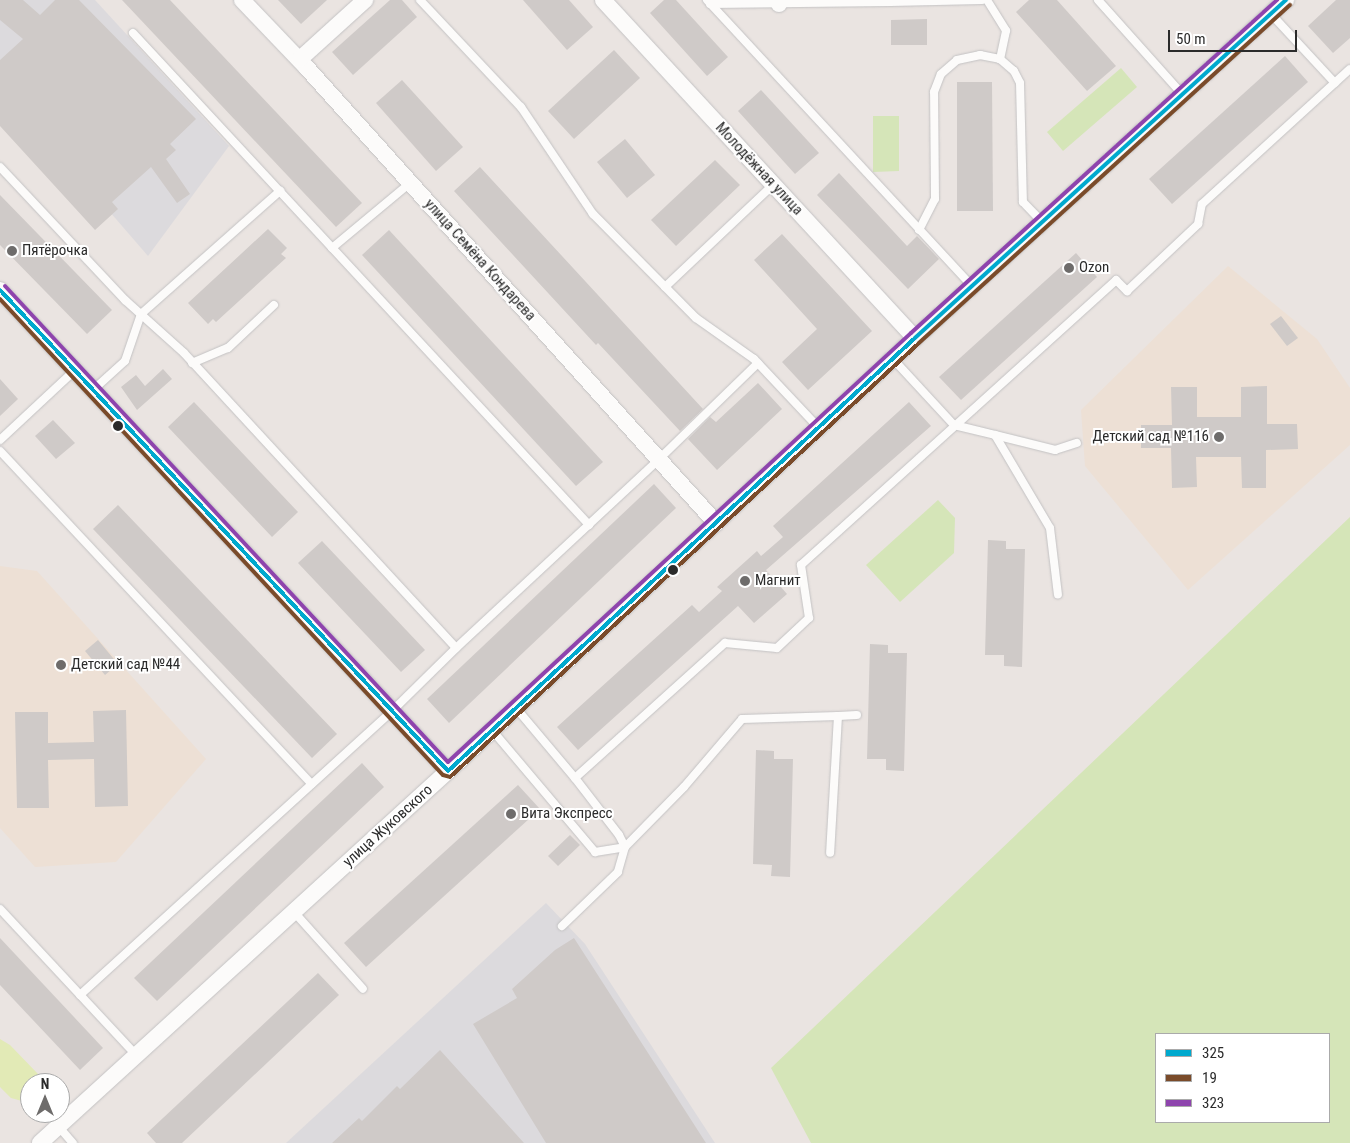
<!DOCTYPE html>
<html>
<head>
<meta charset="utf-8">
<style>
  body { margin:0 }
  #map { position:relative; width:1350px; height:1143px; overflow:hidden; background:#eae4e1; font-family:"Roboto Condensed",sans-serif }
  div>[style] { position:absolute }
  .industrial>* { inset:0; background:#dcdadd }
  .education>* { inset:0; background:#ede0d5 }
  .green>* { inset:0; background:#d5e5b8 }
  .pitch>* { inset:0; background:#e2eab6 }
  .building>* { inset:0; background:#cfcac8 }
  .roads { filter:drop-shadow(0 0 1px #c3c2c3) drop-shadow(0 0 1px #c3c2c3) }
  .lane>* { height:8px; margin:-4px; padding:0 4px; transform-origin:4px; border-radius:4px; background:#fcfbfa }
  .street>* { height:16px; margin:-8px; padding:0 8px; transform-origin:8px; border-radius:8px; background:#fcfbfa }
  .bus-1>* { height:4px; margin:-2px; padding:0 2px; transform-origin:2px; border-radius:2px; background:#00a9ce }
  .bus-2>* { height:4px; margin:-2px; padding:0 2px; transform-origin:2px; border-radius:2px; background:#7a4b2a }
  .bus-3>* { height:4px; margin:-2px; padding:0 2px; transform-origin:2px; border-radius:2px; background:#8e44ad }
  .dots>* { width:14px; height:14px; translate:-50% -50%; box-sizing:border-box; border:2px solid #fff; border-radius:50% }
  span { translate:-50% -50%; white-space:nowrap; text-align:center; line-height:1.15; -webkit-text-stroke:4px #fff; paint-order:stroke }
  .street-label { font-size:15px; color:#2b2b2b }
  .poi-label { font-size:15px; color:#2b2b2b }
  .left { translate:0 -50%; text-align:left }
  .right { translate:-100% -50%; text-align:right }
  .legend { position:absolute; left:1155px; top:1033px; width:175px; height:90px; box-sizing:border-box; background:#fff; border:1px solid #aaa; margin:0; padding:6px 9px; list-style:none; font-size:15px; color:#2b2b2b }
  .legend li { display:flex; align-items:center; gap:10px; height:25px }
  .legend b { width:25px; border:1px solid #aaa }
  .north { position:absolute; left:20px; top:1073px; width:50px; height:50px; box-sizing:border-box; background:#fff; border:1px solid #aaa; border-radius:50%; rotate:0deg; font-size:14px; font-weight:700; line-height:20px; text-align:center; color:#2b2b2b }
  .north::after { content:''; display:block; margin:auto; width:18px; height:22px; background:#6e6c6b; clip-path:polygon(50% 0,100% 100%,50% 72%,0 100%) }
  .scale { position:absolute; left:1168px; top:30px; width:129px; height:22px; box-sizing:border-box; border:2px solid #2b2b2b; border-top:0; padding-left:6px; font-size:15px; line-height:18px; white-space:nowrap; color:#2b2b2b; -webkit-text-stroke:4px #fff; paint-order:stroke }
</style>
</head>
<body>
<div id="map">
  <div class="industrial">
    <div style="clip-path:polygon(0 0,95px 0,229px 146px,148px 256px,0 85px)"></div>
    <div style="clip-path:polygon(546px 903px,585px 944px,715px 1143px,286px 1143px)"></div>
  </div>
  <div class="education">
    <div style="clip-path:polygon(1228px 266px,1317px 339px,1350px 388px,1350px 445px,1188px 590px,1085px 466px,1081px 410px)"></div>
    <div style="clip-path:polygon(0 566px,37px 571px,206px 759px,116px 862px,35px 867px,0 828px)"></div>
  </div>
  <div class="green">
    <div style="clip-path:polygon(1121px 68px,1137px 87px,1063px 151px,1047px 132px)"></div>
    <div style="clip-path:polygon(873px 116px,899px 116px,899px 171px,873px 172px)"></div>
    <div style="clip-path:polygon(938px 500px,955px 518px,954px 553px,900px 602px,866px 565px)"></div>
    <div style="clip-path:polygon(evenodd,1350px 517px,1350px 1143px,811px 1143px,771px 1068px,1350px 517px,1329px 1034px,1329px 1122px,1156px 1122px,1156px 1034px,1329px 1034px)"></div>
  </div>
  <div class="pitch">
    <div style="clip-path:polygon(0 1039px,10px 1045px,38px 1074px,40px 1080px,40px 1083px,30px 1083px,30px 1097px,22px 1101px,11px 1098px,0 1087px)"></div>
  </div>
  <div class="building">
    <div style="clip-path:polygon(0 0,23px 0,40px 15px,55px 0,79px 0,196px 119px,170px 144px,176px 150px,166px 159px,190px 194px,177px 203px,151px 167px,112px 202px,118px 209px,95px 230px,0 126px,0 60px,23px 39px,0 20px)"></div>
    <div style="clip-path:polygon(122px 0,170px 0,362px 203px,336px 227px)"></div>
    <div style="clip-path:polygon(278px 0,327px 0,301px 24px)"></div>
    <div style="clip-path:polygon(390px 0,402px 0,417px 17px,353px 75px,332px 52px)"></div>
    <div style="clip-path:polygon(523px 0,569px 0,593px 27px,567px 50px)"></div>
    <div style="clip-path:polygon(664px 0,676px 0,728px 57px,707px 76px,650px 13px)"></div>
    <div style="clip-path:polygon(1029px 0,1057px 0,1116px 66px,1087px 91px,1016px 12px)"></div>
    <div style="clip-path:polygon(1336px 0,1350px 0,1350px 38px,1333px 53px,1308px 26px)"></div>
    <div style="clip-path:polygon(927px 19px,927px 45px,891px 45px,891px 20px)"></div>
    <div style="clip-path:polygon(614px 50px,640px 78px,574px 139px,548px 111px)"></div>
    <div style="clip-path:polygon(1285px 56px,1308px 82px,1172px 204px,1149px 179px)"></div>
    <div style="clip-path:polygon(402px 80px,463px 147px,436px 171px,376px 103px)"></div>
    <div style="clip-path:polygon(957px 82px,992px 82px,993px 211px,957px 211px)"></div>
    <div style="clip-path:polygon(761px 90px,819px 153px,795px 174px,738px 111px)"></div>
    <div style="clip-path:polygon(625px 139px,655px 175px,627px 198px,597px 162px)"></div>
    <div style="clip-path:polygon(715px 160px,740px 185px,676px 246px,651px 220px)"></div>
    <div style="clip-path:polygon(480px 167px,703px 409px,680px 431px,598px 343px,596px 345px,454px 191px)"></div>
    <div style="clip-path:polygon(839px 173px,907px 246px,917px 236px,939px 259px,908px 289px,817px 195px)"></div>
    <div style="clip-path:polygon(0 195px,112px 310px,87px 334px,0 245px)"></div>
    <div style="clip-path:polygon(268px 229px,287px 248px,281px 254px,286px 258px,216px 322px,213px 319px,208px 324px,188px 303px)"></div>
    <div style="clip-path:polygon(389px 230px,603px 462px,576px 486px,362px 255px)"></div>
    <div style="clip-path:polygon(782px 234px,872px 331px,808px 390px,782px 362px,817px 329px,754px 260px)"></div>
    <div style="clip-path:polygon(1076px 253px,1097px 277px,961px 400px,939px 377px)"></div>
    <div style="clip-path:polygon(1281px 316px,1298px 338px,1287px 346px,1270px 324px)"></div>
    <div style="clip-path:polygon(163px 369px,172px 379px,137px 410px,121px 387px,136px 375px,145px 386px)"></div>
    <div style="clip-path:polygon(0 379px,18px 399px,0 416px)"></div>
    <div style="clip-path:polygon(758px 383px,782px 409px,717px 470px,688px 439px,710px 417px,716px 422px)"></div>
    <div style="clip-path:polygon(1267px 386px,1267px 424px,1297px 424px,1298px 449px,1266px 450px,1266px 488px,1242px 488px,1241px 457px,1196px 457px,1197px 487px,1172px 488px,1171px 448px,1141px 448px,1141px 425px,1172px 425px,1171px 387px,1197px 387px,1197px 417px,1241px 417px,1241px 387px)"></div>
    <div style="clip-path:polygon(194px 402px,298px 512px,272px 537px,168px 427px)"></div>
    <div style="clip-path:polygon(909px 402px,931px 426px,766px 570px,787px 594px,754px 623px,738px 606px,578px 750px,557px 727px,692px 605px,699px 612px,722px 591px,717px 587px,757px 551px,761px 556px,783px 537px,773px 526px)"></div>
    <div style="clip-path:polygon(53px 420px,75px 443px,56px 459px,35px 436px)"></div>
    <div style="clip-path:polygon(654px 484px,676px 508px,449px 723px,427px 699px)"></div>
    <div style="clip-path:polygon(118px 505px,337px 734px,312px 758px,93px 529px)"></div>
    <div style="clip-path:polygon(988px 540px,1006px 541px,1006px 549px,1025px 549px,1022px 667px,1004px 666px,1004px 655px,985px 655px)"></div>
    <div style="clip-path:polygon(322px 541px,425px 650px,401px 672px,298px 563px)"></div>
    <div style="clip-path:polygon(98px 640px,118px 664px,105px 675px,85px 651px)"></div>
    <div style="clip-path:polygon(870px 644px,888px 645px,888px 653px,907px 653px,904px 771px,886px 770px,886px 759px,867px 759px)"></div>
    <div style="clip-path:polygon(126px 710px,128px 806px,95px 807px,94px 759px,48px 760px,49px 808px,17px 808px,15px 712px,48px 712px,48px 743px,94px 742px,93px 711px)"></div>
    <div style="clip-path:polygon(756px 750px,774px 751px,774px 759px,793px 759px,790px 877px,771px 876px,772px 865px,753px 864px)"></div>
    <div style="clip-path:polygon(362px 763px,384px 787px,157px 1001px,134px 978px)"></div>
    <div style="clip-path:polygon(518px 785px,540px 809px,366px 967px,344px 943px)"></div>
    <div style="clip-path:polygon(570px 835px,580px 845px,558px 866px,548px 856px)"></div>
    <div style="clip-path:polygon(0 938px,103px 1048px,80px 1070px,0 985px)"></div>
    <div style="clip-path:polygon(574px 938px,706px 1143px,546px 1143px,473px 1024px,517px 998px,512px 989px,555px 950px)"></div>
    <div style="clip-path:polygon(318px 973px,339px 995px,182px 1143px,156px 1143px,147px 1133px)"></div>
    <div style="clip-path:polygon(440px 1050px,524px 1143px,332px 1143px,359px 1118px,362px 1121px,397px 1086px,400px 1089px)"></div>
  </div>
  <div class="roads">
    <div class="lane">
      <div style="left:420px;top:0;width:147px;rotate:46.7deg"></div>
      <div style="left:521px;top:107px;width:129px;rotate:56.1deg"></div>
      <div style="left:593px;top:214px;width:146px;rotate:45.3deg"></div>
      <div style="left:696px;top:318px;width:71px;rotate:35.3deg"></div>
      <div style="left:754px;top:359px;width:95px;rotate:46.7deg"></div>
      <div style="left:707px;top:0;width:390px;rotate:47.2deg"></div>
      <div style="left:987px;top:0;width:36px;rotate:58deg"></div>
      <div style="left:1006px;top:31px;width:29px;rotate:102deg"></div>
      <div style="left:1098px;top:0;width:126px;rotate:48.2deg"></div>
      <div style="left:890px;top:2px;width:92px;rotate:-1.2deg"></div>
      <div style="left:710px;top:4px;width:180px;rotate:-0.6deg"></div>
      <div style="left:890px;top:2px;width:2px;rotate:-90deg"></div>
      <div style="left:1271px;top:14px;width:94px;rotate:47.2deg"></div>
      <div style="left:133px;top:33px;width:671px;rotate:47.17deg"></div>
      <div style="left:0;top:167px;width:183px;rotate:46.8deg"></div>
      <div style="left:125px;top:300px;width:79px;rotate:41.9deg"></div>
      <div style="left:184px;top:353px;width:401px;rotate:47.3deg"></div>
      <div style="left:919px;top:230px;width:35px;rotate:-63deg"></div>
      <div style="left:935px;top:199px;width:107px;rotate:-90.5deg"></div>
      <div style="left:934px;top:92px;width:19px;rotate:-69deg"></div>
      <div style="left:941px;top:74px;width:21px;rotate:-41deg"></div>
      <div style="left:957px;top:60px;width:24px;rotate:-12deg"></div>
      <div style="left:980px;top:55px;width:20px;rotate:11deg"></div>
      <div style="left:1000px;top:59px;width:18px;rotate:41deg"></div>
      <div style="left:1014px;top:71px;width:13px;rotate:63deg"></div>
      <div style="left:1020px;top:83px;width:119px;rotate:88.6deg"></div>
      <div style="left:1023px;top:202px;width:28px;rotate:46deg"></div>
      <div style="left:332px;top:248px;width:102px;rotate:-39.8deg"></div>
      <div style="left:665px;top:287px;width:149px;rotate:-43.4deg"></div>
      <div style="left:893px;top:359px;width:90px;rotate:47.3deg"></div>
      <div style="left:954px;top:425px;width:42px;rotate:13.7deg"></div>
      <div style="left:995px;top:435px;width:108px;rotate:59.4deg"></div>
      <div style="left:1050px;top:528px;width:67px;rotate:83.2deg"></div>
      <div style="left:192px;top:363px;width:39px;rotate:-23deg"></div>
      <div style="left:228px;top:348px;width:63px;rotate:-43.1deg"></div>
      <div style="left:93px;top:390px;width:43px;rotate:-42.2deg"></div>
      <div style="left:125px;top:361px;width:50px;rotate:-71.2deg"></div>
      <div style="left:141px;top:314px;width:186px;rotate:-41.5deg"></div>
      <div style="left:995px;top:435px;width:62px;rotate:14deg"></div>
      <div style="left:1055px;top:450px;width:23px;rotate:-18deg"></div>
      <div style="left:0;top:440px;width:103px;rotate:-43deg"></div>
      <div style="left:0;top:451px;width:456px;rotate:46.9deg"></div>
      <div style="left:516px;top:708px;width:92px;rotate:49.9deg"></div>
      <div style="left:575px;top:778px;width:202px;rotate:-42deg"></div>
      <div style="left:725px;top:643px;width:52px;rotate:5.5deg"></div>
      <div style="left:777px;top:648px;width:44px;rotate:-43.2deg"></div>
      <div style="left:809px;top:618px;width:54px;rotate:-98.6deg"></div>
      <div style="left:801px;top:565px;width:425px;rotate:-42.1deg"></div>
      <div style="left:1116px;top:280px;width:16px;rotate:45deg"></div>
      <div style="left:1127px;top:291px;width:98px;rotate:-43.3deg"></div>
      <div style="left:1198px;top:224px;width:20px;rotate:-79deg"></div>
      <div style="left:1202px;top:204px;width:200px;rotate:-42.4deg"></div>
      <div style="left:838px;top:716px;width:19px;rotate:-3deg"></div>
      <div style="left:492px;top:730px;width:160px;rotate:49.8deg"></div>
      <div style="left:595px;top:852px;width:30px;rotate:-9deg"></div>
      <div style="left:625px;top:847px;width:26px;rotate:106deg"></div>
      <div style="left:618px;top:872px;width:78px;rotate:136deg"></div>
      <div style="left:575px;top:778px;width:72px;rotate:52.3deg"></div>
      <div style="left:619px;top:835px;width:13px;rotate:63deg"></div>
      <div style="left:625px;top:847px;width:84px;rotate:-45.5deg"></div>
      <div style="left:684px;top:787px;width:89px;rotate:-49.5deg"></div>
      <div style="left:742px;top:719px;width:96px;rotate:-1.8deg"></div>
      <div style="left:838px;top:716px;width:137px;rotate:93.3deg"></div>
      <div style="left:0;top:909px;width:200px;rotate:47deg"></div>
      <div style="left:294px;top:912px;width:103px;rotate:48.1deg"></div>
      <div style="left:80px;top:995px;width:422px;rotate:-42.3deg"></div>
      <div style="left:392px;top:711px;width:90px;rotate:-44.5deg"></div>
      <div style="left:456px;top:648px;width:276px;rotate:-42.9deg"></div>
      <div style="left:658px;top:460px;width:139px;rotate:-44.1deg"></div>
      <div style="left:58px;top:1126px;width:23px;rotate:49deg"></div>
    </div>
    <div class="street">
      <div style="left:242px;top:0;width:94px;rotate:46.3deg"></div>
      <div style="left:307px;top:68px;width:612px;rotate:48.05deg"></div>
      <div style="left:603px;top:0;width:460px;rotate:47.3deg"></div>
      <div style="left:779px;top:4px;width:4px;rotate:-90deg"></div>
      <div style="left:300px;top:59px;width:88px;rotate:-42.2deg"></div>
      <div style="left:0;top:290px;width:657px;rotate:47.03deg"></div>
      <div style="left:40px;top:1143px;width:552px;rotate:-42.36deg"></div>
      <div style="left:448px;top:771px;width:637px;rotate:-42.84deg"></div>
      <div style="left:915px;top:338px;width:502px;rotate:-42.34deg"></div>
    </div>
  </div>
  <div class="bus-1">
    <div style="left:0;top:290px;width:657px;rotate:47.03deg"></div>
    <div style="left:448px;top:771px;width:637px;rotate:-42.84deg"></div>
    <div style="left:915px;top:338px;width:502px;rotate:-42.34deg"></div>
  </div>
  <div class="bus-2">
    <div style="left:0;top:299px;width:650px;rotate:47.06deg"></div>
    <div style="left:443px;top:775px;width:7px;rotate:16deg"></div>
    <div style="left:450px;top:777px;width:639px;rotate:-42.78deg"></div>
    <div style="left:919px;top:343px;width:502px;rotate:-42.34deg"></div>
  </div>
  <div class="bus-3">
    <div style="left:5px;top:286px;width:650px;rotate:47.06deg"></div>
    <div style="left:448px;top:762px;width:631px;rotate:-42.82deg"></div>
    <div style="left:911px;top:333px;width:495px;rotate:-42.3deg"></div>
  </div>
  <div class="dots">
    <div style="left:12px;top:251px;background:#6e6c6b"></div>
    <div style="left:1069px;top:268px;background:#6e6c6b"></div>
    <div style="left:118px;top:426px;background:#2b2b2b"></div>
    <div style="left:1219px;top:437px;background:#6e6c6b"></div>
    <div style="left:673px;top:570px;background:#2b2b2b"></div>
    <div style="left:745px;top:581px;background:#6e6c6b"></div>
    <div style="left:61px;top:665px;background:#6e6c6b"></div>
    <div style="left:511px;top:814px;background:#6e6c6b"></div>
  </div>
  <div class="street-label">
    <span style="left:759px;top:169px;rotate:47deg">Молодёжная улица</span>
    <span style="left:480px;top:260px;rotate:48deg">улица Семёна Кондарева</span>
    <span style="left:388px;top:826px;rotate:-42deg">улица Жуковского</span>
  </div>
  <div class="poi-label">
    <span class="left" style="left:22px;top:251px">Пятёрочка</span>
    <span class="left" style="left:1079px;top:268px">Ozon</span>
    <span class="right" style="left:1209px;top:437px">Детский сад №116</span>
    <span class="left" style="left:755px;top:581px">Магнит</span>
    <span class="left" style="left:71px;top:665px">Детский сад №44</span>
    <span class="left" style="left:521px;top:814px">Вита Экспресс</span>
  </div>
  <ul class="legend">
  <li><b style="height:6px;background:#00a9ce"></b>325</li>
  <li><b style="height:6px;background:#7a4b2a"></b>19</li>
  <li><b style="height:6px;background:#8e44ad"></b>323</li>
  </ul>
  <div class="north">N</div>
  <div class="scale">50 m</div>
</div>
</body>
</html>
